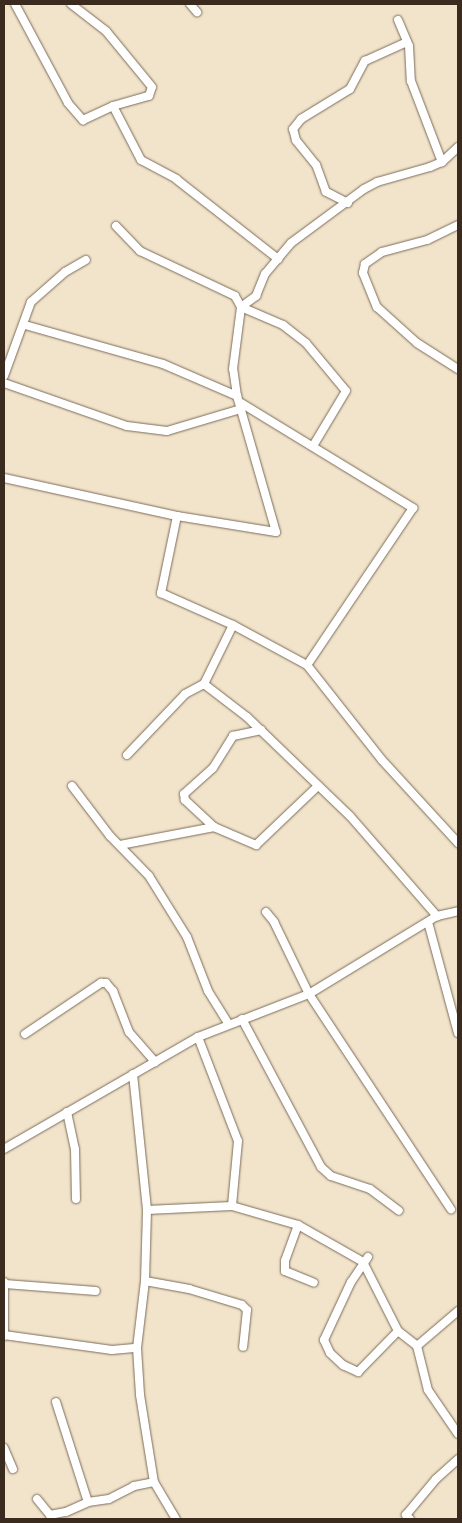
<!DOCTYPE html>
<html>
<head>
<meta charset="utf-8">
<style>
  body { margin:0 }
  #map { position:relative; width:462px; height:1523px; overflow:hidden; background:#f2e4ca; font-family:"Libre Caslon Text",serif }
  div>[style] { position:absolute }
  .roads { filter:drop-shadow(0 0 1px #7b6b5a) drop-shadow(0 0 1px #7b6b5a) }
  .minor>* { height:8px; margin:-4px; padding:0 4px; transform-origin:4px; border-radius:4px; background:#fff }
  span { translate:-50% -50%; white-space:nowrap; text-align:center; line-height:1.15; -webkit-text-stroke:4px #f7f3e8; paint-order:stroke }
  .frame { position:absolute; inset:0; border:5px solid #3b2a1e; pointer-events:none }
</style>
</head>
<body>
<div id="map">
  <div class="roads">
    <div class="minor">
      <div style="left:15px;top:4px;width:112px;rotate:61.8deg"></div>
      <div style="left:68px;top:103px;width:23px;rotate:49deg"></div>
      <div style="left:83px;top:120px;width:33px;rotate:-25deg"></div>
      <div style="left:113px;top:106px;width:37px;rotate:-16deg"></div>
      <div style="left:149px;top:96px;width:9px;rotate:-72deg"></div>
      <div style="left:152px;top:87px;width:72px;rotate:-129.4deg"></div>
      <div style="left:106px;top:31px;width:44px;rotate:-142.4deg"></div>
      <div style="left:190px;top:4px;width:11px;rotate:49deg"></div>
      <div style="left:398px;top:20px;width:28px;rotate:67deg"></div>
      <div style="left:409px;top:46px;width:35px;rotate:87deg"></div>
      <div style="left:411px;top:81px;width:87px;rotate:69.1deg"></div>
      <div style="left:113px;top:106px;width:61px;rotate:62.6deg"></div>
      <div style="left:141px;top:160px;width:40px;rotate:28deg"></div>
      <div style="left:176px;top:179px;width:130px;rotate:38.1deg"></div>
      <div style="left:348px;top:203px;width:25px;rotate:-153deg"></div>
      <div style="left:326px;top:192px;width:29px;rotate:-110deg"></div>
      <div style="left:316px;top:165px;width:32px;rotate:-129deg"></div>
      <div style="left:296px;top:140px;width:11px;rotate:-105deg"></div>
      <div style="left:293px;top:129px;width:13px;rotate:-51deg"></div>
      <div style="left:301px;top:119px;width:57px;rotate:-31.5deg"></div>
      <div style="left:350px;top:89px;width:32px;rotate:-62deg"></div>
      <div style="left:365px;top:61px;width:46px;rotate:-24.3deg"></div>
      <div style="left:458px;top:225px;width:34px;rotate:154deg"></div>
      <div style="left:427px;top:240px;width:47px;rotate:165.1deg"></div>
      <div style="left:382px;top:252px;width:21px;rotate:145deg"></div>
      <div style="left:365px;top:264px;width:9px;rotate:103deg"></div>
      <div style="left:363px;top:273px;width:37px;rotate:68deg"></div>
      <div style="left:377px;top:307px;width:54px;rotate:42deg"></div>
      <div style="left:417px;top:343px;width:49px;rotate:32.4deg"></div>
      <div style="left:116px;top:226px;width:35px;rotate:46deg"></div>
      <div style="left:140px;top:251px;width:105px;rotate:25.3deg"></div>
      <div style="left:235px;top:296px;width:13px;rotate:61deg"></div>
      <div style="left:241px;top:307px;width:46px;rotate:23.2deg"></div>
      <div style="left:283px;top:325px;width:29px;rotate:38deg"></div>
      <div style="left:306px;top:343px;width:62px;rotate:50.2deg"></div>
      <div style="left:346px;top:391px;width:64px;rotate:121deg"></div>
      <div style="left:25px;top:325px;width:143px;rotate:15.8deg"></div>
      <div style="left:163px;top:364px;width:81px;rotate:23.4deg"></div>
      <div style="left:4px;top:376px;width:79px;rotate:-70deg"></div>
      <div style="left:31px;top:302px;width:45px;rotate:-41.4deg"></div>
      <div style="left:65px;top:272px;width:24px;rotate:-30deg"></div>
      <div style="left:4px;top:383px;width:130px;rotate:19.3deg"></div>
      <div style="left:127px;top:426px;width:40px;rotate:7.1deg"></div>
      <div style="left:167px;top:431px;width:77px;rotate:-16.6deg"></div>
      <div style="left:241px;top:403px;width:202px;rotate:31.4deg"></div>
      <div style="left:413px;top:508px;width:189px;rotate:124deg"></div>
      <div style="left:4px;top:478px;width:177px;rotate:12.4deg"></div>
      <div style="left:177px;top:516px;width:100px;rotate:9.2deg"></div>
      <div style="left:276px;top:532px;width:141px;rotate:-106deg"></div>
      <div style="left:237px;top:396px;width:27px;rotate:-98deg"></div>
      <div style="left:233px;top:369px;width:63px;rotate:-82.6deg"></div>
      <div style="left:241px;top:307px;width:19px;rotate:-36deg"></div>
      <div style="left:256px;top:296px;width:24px;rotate:-68deg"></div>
      <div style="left:265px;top:274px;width:40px;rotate:-50deg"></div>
      <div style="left:291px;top:243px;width:91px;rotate:-36.5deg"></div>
      <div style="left:364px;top:189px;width:15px;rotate:-28deg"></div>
      <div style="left:377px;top:182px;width:55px;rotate:-15.8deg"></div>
      <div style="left:430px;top:167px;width:13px;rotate:-23deg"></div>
      <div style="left:442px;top:162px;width:22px;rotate:-43deg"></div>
      <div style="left:177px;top:516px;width:79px;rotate:101.7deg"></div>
      <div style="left:161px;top:593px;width:79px;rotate:24deg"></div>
      <div style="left:233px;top:625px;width:66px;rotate:116.2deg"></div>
      <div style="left:204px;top:684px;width:54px;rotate:37.5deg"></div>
      <div style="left:247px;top:717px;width:143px;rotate:43.9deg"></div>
      <div style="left:350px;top:816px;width:133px;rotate:49deg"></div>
      <div style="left:233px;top:625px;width:84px;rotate:28.4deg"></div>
      <div style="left:307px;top:665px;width:121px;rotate:51.7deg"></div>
      <div style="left:382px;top:760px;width:113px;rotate:47.5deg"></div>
      <div style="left:127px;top:755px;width:84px;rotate:-46.4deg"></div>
      <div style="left:185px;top:694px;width:21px;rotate:-28deg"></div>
      <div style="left:72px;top:786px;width:63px;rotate:52.8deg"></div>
      <div style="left:110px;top:836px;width:56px;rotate:45.7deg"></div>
      <div style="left:149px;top:876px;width:72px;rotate:58.1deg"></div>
      <div style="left:187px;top:937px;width:58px;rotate:68.7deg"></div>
      <div style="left:208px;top:991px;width:39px;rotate:58deg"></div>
      <div style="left:214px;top:827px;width:40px;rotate:-137deg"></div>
      <div style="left:185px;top:800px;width:6px;rotate:-99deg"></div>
      <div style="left:184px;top:794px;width:39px;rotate:-42deg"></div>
      <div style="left:213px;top:768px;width:38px;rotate:-58deg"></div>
      <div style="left:233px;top:736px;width:29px;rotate:-12deg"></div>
      <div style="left:120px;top:845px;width:96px;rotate:-10.8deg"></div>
      <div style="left:214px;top:827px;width:46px;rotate:23.2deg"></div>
      <div style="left:256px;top:845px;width:86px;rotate:-43.6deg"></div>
      <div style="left:266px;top:912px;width:13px;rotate:51deg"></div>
      <div style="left:274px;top:922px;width:80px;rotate:64.1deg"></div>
      <div style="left:309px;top:994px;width:258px;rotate:56.6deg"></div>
      <div style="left:428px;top:922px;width:115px;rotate:74.9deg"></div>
      <div style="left:242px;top:1019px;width:168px;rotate:61.9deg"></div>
      <div style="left:321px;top:1167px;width:13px;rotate:42deg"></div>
      <div style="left:331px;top:1176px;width:41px;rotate:18.4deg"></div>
      <div style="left:370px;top:1189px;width:36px;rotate:37deg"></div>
      <div style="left:25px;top:1034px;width:92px;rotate:-33.9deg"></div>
      <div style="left:101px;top:983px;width:5px"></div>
      <div style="left:106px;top:983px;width:11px;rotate:49deg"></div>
      <div style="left:113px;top:991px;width:44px;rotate:68.7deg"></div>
      <div style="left:129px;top:1032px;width:40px;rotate:49deg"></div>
      <div style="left:198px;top:1037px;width:111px;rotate:69deg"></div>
      <div style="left:238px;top:1141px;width:65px;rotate:95.3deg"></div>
      <div style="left:133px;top:1074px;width:137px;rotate:84.1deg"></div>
      <div style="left:147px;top:1210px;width:71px;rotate:91.6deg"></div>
      <div style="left:145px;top:1281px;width:67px;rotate:96.8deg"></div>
      <div style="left:137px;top:1348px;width:47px;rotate:86.3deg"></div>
      <div style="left:140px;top:1395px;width:88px;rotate:80.9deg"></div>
      <div style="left:154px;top:1482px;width:43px;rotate:59.3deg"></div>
      <div style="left:67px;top:1112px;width:38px;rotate:78deg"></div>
      <div style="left:75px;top:1149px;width:50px;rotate:88.9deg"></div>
      <div style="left:4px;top:1149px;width:224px;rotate:-30deg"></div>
      <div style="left:198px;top:1037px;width:119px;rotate:-21.2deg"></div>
      <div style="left:309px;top:994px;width:150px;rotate:-31.4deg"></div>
      <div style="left:437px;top:916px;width:22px;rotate:-13deg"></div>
      <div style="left:147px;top:1210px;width:85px;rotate:-2.7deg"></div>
      <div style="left:232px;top:1206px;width:69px;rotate:16.1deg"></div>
      <div style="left:298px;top:1225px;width:75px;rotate:29.6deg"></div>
      <div style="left:363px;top:1262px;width:77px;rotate:63.1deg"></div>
      <div style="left:398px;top:1331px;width:24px;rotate:38deg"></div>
      <div style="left:417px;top:1346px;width:45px;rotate:76deg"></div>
      <div style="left:428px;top:1390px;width:53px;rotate:55.7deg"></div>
      <div style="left:298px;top:1225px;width:38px;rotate:110deg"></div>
      <div style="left:285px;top:1261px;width:10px;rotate:90deg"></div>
      <div style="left:285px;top:1271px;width:31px;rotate:22deg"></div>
      <div style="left:368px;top:1257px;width:30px;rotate:124deg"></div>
      <div style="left:351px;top:1282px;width:64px;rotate:115deg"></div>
      <div style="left:324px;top:1340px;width:14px;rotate:65deg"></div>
      <div style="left:330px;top:1353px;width:18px;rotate:43deg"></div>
      <div style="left:343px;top:1365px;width:17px;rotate:25deg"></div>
      <div style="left:358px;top:1372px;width:57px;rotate:-45.7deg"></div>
      <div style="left:145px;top:1281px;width:45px;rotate:10.3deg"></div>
      <div style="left:189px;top:1289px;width:55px;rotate:16.8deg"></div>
      <div style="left:242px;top:1305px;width:7px;rotate:45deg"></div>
      <div style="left:247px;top:1310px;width:37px;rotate:96deg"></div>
      <div style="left:4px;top:1282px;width:54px;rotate:90deg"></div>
      <div style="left:5px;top:1284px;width:91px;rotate:4.4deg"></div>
      <div style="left:4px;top:1335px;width:109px;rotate:7.9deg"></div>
      <div style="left:112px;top:1350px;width:25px;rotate:-5deg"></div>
      <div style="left:417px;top:1346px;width:54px;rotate:-40.5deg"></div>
      <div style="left:56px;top:1402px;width:105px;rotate:72.3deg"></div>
      <div style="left:4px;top:1448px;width:23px;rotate:67deg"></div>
      <div style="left:37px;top:1499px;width:21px;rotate:51deg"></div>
      <div style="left:50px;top:1515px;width:16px;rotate:-11deg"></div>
      <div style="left:66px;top:1512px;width:24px;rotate:-24deg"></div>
      <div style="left:88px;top:1502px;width:21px;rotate:-8deg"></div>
      <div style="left:109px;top:1499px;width:28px;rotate:-27deg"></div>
      <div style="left:134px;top:1486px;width:20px;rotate:-11deg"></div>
      <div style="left:410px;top:1519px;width:6px;rotate:-135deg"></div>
      <div style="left:406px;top:1515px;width:47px;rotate:-50.2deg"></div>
      <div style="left:436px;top:1479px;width:30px;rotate:-42deg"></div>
    </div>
  </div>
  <div class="frame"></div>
</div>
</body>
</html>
